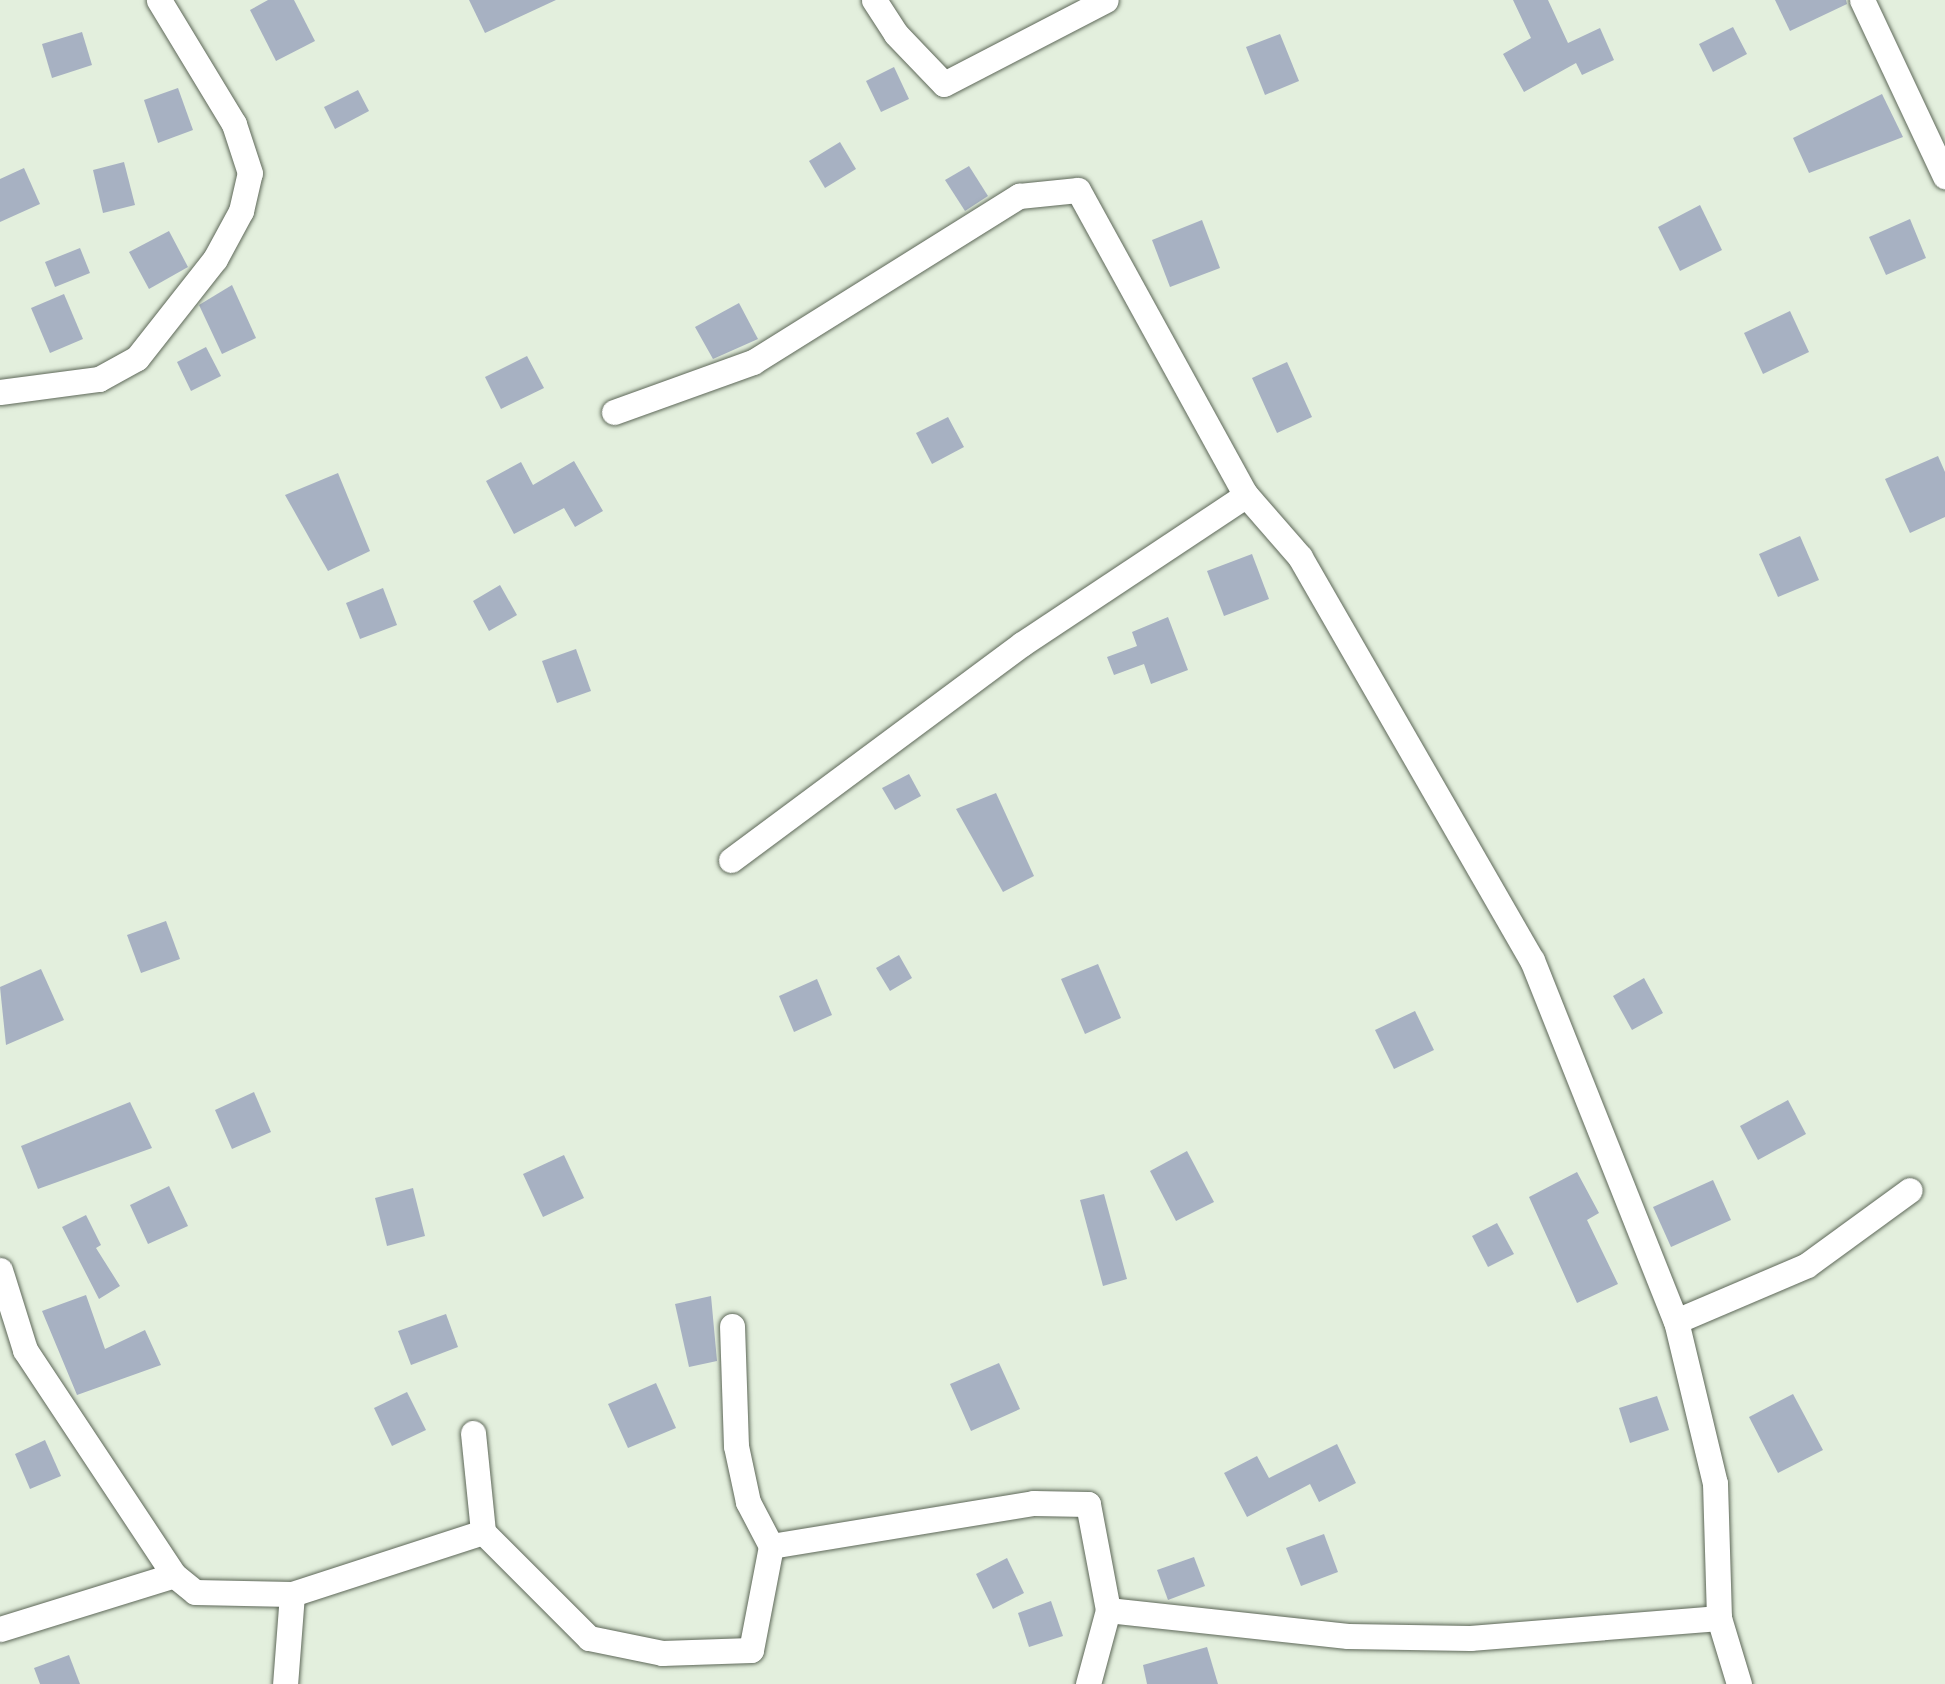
<!DOCTYPE html>
<html>
<head>
<meta charset="utf-8">
<style>
  body { margin:0 }
  #map { position:relative; width:1945px; height:1684px; overflow:hidden; background:#e3efdd; font-family:"IBM Plex Serif",serif }
  div>[style] { position:absolute }
  .building>* { inset:0; background:#a7b1c2 }
  .roads { filter:drop-shadow(0 0 2px #5e6859) drop-shadow(0 0 2px #5e6859) }
  .minor>* { height:25px; margin:-12.5px; padding:0 12.5px; transform-origin:12.5px; border-radius:12.5px; background:#fff }
  span { translate:-50% -50%; white-space:nowrap; text-align:center; line-height:1.15; -webkit-text-stroke:9px #e3efdd; paint-order:stroke }
</style>
</head>
<body>
<div id="map">
  <div class="building">
    <div style="clip-path:polygon(268px 0,294px 0,315px 41px,276px 61px,250px 10px)"></div>
    <div style="clip-path:polygon(469px 0,556px 0,485px 33px)"></div>
    <div style="clip-path:polygon(1513px 0,1548px 0,1568px 43px,1600px 28px,1614px 60px,1582px 75px,1576px 63px,1524px 92px,1503px 54px,1531px 38px)"></div>
    <div style="clip-path:polygon(1775px 0,1846px 0,1847px 4px,1790px 31px)"></div>
    <div style="clip-path:polygon(1733px 27px,1747px 54px,1713px 72px,1699px 44px)"></div>
    <div style="clip-path:polygon(82px 32px,92px 65px,52px 78px,42px 44px)"></div>
    <div style="clip-path:polygon(1280px 34px,1299px 81px,1265px 95px,1246px 47px)"></div>
    <div style="clip-path:polygon(894px 67px,909px 99px,881px 112px,866px 81px)"></div>
    <div style="clip-path:polygon(178px 88px,193px 130px,158px 143px,144px 100px)"></div>
    <div style="clip-path:polygon(358px 90px,369px 111px,335px 129px,324px 107px)"></div>
    <div style="clip-path:polygon(1882px 94px,1903px 137px,1809px 173px,1793px 138px)"></div>
    <div style="clip-path:polygon(840px 142px,856px 169px,825px 188px,809px 161px)"></div>
    <div style="clip-path:polygon(124px 162px,135px 205px,103px 213px,93px 170px)"></div>
    <div style="clip-path:polygon(969px 166px,988px 196px,965px 211px,945px 180px)"></div>
    <div style="clip-path:polygon(24px 168px,40px 204px,0 222px,0 179px)"></div>
    <div style="clip-path:polygon(1700px 205px,1722px 250px,1680px 271px,1658px 227px)"></div>
    <div style="clip-path:polygon(1910px 219px,1926px 258px,1886px 275px,1869px 237px)"></div>
    <div style="clip-path:polygon(1202px 220px,1220px 268px,1170px 287px,1152px 240px)"></div>
    <div style="clip-path:polygon(169px 231px,188px 267px,149px 289px,129px 252px)"></div>
    <div style="clip-path:polygon(80px 248px,90px 273px,55px 287px,45px 262px)"></div>
    <div style="clip-path:polygon(232px 285px,256px 338px,222px 354px,199px 305px)"></div>
    <div style="clip-path:polygon(64px 294px,83px 339px,50px 353px,31px 308px)"></div>
    <div style="clip-path:polygon(739px 303px,758px 339px,713px 359px,695px 327px)"></div>
    <div style="clip-path:polygon(1790px 311px,1809px 352px,1763px 374px,1744px 333px)"></div>
    <div style="clip-path:polygon(206px 347px,221px 376px,191px 391px,177px 362px)"></div>
    <div style="clip-path:polygon(527px 356px,544px 388px,501px 409px,485px 377px)"></div>
    <div style="clip-path:polygon(1287px 362px,1312px 417px,1277px 433px,1252px 378px)"></div>
    <div style="clip-path:polygon(948px 417px,964px 447px,932px 464px,916px 433px)"></div>
    <div style="clip-path:polygon(1938px 456px,1945px 472px,1945px 517px,1910px 533px,1885px 479px)"></div>
    <div style="clip-path:polygon(574px 461px,603px 511px,575px 527px,564px 508px,514px 534px,486px 481px,521px 462px,533px 485px)"></div>
    <div style="clip-path:polygon(338px 473px,370px 551px,328px 571px,285px 495px)"></div>
    <div style="clip-path:polygon(1800px 536px,1819px 580px,1778px 597px,1759px 554px)"></div>
    <div style="clip-path:polygon(1252px 554px,1269px 599px,1224px 616px,1207px 571px)"></div>
    <div style="clip-path:polygon(500px 585px,517px 615px,489px 631px,473px 601px)"></div>
    <div style="clip-path:polygon(383px 588px,397px 625px,360px 639px,346px 603px)"></div>
    <div style="clip-path:polygon(1168px 617px,1188px 670px,1151px 684px,1144px 664px,1114px 675px,1107px 657px,1137px 646px,1132px 632px)"></div>
    <div style="clip-path:polygon(576px 649px,591px 691px,557px 703px,542px 661px)"></div>
    <div style="clip-path:polygon(909px 774px,921px 796px,895px 810px,882px 788px)"></div>
    <div style="clip-path:polygon(996px 793px,1034px 876px,1003px 892px,956px 809px)"></div>
    <div style="clip-path:polygon(166px 921px,180px 959px,141px 973px,127px 935px)"></div>
    <div style="clip-path:polygon(899px 955px,912px 978px,890px 991px,876px 968px)"></div>
    <div style="clip-path:polygon(1098px 964px,1121px 1018px,1085px 1034px,1061px 979px)"></div>
    <div style="clip-path:polygon(41px 969px,64px 1020px,6px 1045px,0 987px)"></div>
    <div style="clip-path:polygon(1644px 978px,1663px 1013px,1632px 1030px,1613px 996px)"></div>
    <div style="clip-path:polygon(817px 979px,832px 1015px,794px 1032px,779px 996px)"></div>
    <div style="clip-path:polygon(1415px 1011px,1434px 1050px,1394px 1069px,1375px 1030px)"></div>
    <div style="clip-path:polygon(254px 1092px,271px 1132px,232px 1149px,215px 1110px)"></div>
    <div style="clip-path:polygon(1788px 1100px,1806px 1134px,1758px 1160px,1740px 1126px)"></div>
    <div style="clip-path:polygon(130px 1102px,152px 1148px,38px 1189px,21px 1146px)"></div>
    <div style="clip-path:polygon(1187px 1151px,1214px 1202px,1176px 1221px,1150px 1171px)"></div>
    <div style="clip-path:polygon(564px 1155px,584px 1198px,543px 1217px,523px 1174px)"></div>
    <div style="clip-path:polygon(1577px 1172px,1599px 1213px,1587px 1220px,1618px 1284px,1577px 1303px,1529px 1197px)"></div>
    <div style="clip-path:polygon(1713px 1180px,1731px 1220px,1671px 1247px,1653px 1207px)"></div>
    <div style="clip-path:polygon(169px 1186px,188px 1226px,148px 1244px,130px 1205px)"></div>
    <div style="clip-path:polygon(413px 1188px,425px 1236px,387px 1246px,375px 1198px)"></div>
    <div style="clip-path:polygon(1104px 1194px,1127px 1279px,1103px 1286px,1080px 1200px)"></div>
    <div style="clip-path:polygon(86px 1215px,101px 1245px,96px 1248px,120px 1286px,99px 1299px,62px 1227px)"></div>
    <div style="clip-path:polygon(1497px 1223px,1514px 1254px,1488px 1267px,1472px 1236px)"></div>
    <div style="clip-path:polygon(86px 1295px,105px 1349px,145px 1330px,161px 1365px,77px 1395px,42px 1311px)"></div>
    <div style="clip-path:polygon(711px 1296px,717px 1361px,689px 1367px,675px 1304px)"></div>
    <div style="clip-path:polygon(446px 1314px,458px 1347px,411px 1365px,398px 1331px)"></div>
    <div style="clip-path:polygon(999px 1363px,1020px 1409px,971px 1431px,950px 1384px)"></div>
    <div style="clip-path:polygon(656px 1383px,676px 1428px,628px 1448px,608px 1404px)"></div>
    <div style="clip-path:polygon(407px 1392px,426px 1430px,392px 1446px,374px 1408px)"></div>
    <div style="clip-path:polygon(1793px 1394px,1823px 1450px,1778px 1473px,1749px 1417px)"></div>
    <div style="clip-path:polygon(1657px 1396px,1669px 1430px,1630px 1443px,1619px 1408px)"></div>
    <div style="clip-path:polygon(45px 1440px,61px 1476px,30px 1489px,15px 1454px)"></div>
    <div style="clip-path:polygon(1337px 1444px,1356px 1483px,1319px 1502px,1310px 1484px,1247px 1517px,1224px 1473px,1257px 1456px,1269px 1478px)"></div>
    <div style="clip-path:polygon(1324px 1534px,1338px 1572px,1301px 1586px,1286px 1548px)"></div>
    <div style="clip-path:polygon(1194px 1557px,1205px 1586px,1168px 1600px,1157px 1570px)"></div>
    <div style="clip-path:polygon(1007px 1558px,1024px 1593px,993px 1609px,976px 1574px)"></div>
    <div style="clip-path:polygon(1051px 1601px,1063px 1636px,1029px 1647px,1018px 1613px)"></div>
    <div style="clip-path:polygon(1207px 1647px,1218px 1684px,1147px 1684px,1143px 1665px)"></div>
    <div style="clip-path:polygon(69px 1655px,80px 1684px,40px 1684px,34px 1668px)"></div>
  </div>
  <div class="roads">
    <div class="minor">
      <div style="left:874px;top:0;width:40px;rotate:57.1deg"></div>
      <div style="left:896px;top:34px;width:69px;rotate:46.2deg"></div>
      <div style="left:944px;top:84px;width:182px;rotate:-27.4deg"></div>
      <div style="left:1862px;top:0;width:195px;rotate:64.8deg"></div>
      <div style="left:0;top:392px;width:100px;rotate:-7.5deg"></div>
      <div style="left:99px;top:379px;width:43px;rotate:-28.9deg"></div>
      <div style="left:137px;top:358px;width:126px;rotate:-51.8deg"></div>
      <div style="left:215px;top:259px;width:55px;rotate:-61.6deg"></div>
      <div style="left:241px;top:211px;width:39px;rotate:-77deg"></div>
      <div style="left:250px;top:173px;width:52px;rotate:-108.1deg"></div>
      <div style="left:234px;top:124px;width:145px;rotate:-121.2deg"></div>
      <div style="left:614px;top:412px;width:148px;rotate:-19.8deg"></div>
      <div style="left:753px;top:362px;width:314px;rotate:-32deg"></div>
      <div style="left:1019px;top:196px;width:59px;rotate:-5.8deg"></div>
      <div style="left:1078px;top:190px;width:348px;rotate:61.2deg"></div>
      <div style="left:1246px;top:495px;width:82px;rotate:48.9deg"></div>
      <div style="left:1300px;top:557px;width:465px;rotate:60.1deg"></div>
      <div style="left:1532px;top:960px;width:389px;rotate:68.3deg"></div>
      <div style="left:1676px;top:1321px;width:167px;rotate:76.5deg"></div>
      <div style="left:1715px;top:1483px;width:135px;rotate:88.3deg"></div>
      <div style="left:1719px;top:1618px;width:69px;rotate:73.1deg"></div>
      <div style="left:731px;top:860px;width:362px;rotate:-36.6deg"></div>
      <div style="left:1022px;top:644px;width:269px;rotate:-33.6deg"></div>
      <div style="left:0;top:1270px;width:84px;rotate:72.6deg"></div>
      <div style="left:25px;top:1350px;width:270px;rotate:56.5deg"></div>
      <div style="left:174px;top:1575px;width:27px;rotate:39deg"></div>
      <div style="left:195px;top:1592px;width:97px;rotate:1.2deg"></div>
      <div style="left:292px;top:1594px;width:90px;rotate:94.4deg"></div>
      <div style="left:1676px;top:1321px;width:142px;rotate:-23.1deg"></div>
      <div style="left:1807px;top:1265px;width:127px;rotate:-36.1deg"></div>
      <div style="left:473px;top:1433px;width:100px;rotate:84.2deg"></div>
      <div style="left:483px;top:1532px;width:150px;rotate:45deg"></div>
      <div style="left:589px;top:1638px;width:75px;rotate:11.6deg"></div>
      <div style="left:662px;top:1653px;width:89px;rotate:-1.9deg"></div>
      <div style="left:751px;top:1650px;width:106px;rotate:-79.1deg"></div>
      <div style="left:771px;top:1546px;width:50px;rotate:-117.6deg"></div>
      <div style="left:748px;top:1502px;width:57px;rotate:-102.1deg"></div>
      <div style="left:736px;top:1446px;width:120px;rotate:-91.9deg"></div>
      <div style="left:771px;top:1546px;width:266px;rotate:-9.3deg"></div>
      <div style="left:1033px;top:1503px;width:55px;rotate:1deg"></div>
      <div style="left:1088px;top:1504px;width:108px;rotate:79.3deg"></div>
      <div style="left:1108px;top:1610px;width:77px;rotate:105.1deg"></div>
      <div style="left:292px;top:1594px;width:201px;rotate:-18deg"></div>
      <div style="left:1108px;top:1610px;width:241px;rotate:6.2deg"></div>
      <div style="left:1348px;top:1636px;width:122px;rotate:0.9deg"></div>
      <div style="left:1470px;top:1638px;width:250px;rotate:-4.6deg"></div>
      <div style="left:0;top:1629px;width:182px;rotate:-17.2deg"></div>
    </div>
  </div>
</div>
</body>
</html>
